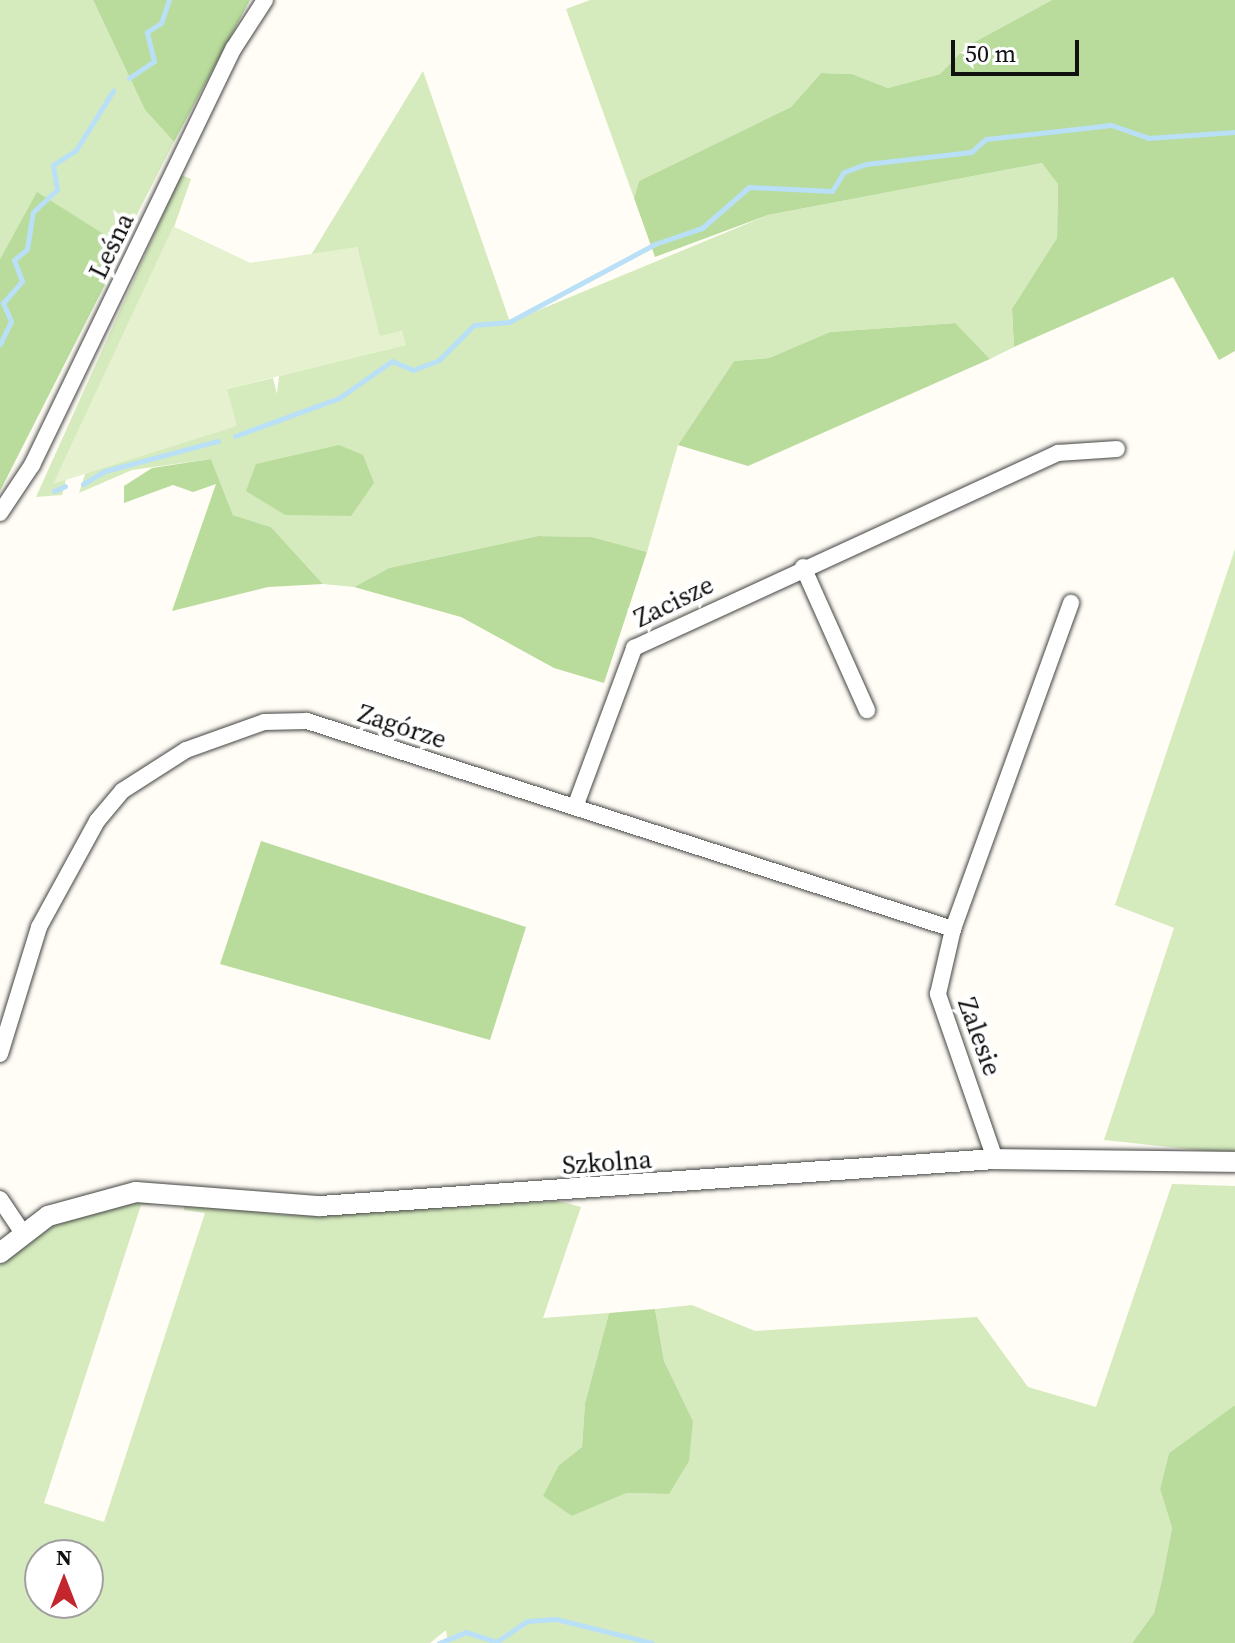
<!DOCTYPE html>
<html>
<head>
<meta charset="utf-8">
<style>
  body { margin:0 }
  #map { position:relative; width:1235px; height:1643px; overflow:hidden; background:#fffdf5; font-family:"Source Serif 4",serif }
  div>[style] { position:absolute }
  .green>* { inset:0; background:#d5ebbd }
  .forest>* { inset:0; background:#b9dc9c }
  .pitch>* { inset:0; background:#e6f2cf }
  .stream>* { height:5px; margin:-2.5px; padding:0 2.5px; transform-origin:2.5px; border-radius:2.5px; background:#b9e0f7 }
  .roads { filter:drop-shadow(0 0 2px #444) drop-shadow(0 0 2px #444) }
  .minor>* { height:16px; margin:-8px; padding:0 8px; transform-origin:8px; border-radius:8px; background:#fff }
  .tertiary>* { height:20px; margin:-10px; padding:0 10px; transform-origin:10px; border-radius:10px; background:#fff }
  span { translate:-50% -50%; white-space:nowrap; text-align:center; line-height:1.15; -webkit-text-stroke:8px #fff; paint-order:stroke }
  .street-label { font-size:26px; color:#111 }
  .north { position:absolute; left:24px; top:1539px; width:80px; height:80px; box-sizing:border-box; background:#fff; border:2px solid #a0a0a0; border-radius:50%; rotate:0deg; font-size:22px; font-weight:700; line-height:32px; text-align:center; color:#111 }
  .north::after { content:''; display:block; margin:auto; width:28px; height:36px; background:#c4262e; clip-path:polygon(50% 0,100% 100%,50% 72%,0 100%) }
  .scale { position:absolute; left:951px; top:40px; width:128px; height:36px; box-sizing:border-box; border:4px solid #111; border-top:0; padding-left:10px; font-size:24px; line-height:28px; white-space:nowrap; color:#111; -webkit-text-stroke:6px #fff; paint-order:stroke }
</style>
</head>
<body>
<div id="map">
  <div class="green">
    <div style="clip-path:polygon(0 0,93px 0,145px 110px,174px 142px,114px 259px,107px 236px,37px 193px,0 259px)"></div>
    <div style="clip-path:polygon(590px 0,1052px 0,967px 46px,940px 74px,888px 88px,852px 74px,821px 73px,791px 107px,639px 181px,634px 198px,566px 9px)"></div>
    <div style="clip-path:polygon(423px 71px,510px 322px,768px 215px,1042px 163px,1058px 183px,1057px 238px,1012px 310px,1014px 347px,990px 359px,954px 323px,830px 332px,769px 358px,734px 361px,678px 445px,647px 552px,592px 537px,538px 536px,389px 568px,354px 587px,323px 584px,271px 527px,233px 515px,211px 459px,132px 470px,79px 493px,87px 468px,227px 389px,273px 378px,277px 394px,279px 376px,405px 345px,402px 331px,241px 372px,378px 332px,357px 247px,69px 468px,62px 495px,36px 497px,181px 175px,191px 179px,174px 227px,250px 263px,311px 255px)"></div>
    <div style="clip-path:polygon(1235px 549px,1235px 1154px,1104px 1140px,1174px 928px,1115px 905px)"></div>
    <div style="clip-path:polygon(evenodd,1172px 1184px,1235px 1186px,1235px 1405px,1169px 1453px,1160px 1489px,1172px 1528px,1162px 1580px,1154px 1613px,1132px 1643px,448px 1643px,446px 1630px,430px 1643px,0 1643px,0 1265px,64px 1217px,135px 1200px,171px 1203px,141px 1205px,44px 1503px,104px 1522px,205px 1213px,184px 1210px,184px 1202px,284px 1215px,559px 1201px,581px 1207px,543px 1318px,609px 1313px,585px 1403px,582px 1447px,559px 1465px,572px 1516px,627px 1493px,669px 1494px,693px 1421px,664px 1361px,655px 1309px,692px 1305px,755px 1331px,977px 1317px,1028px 1387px,1096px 1407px,1172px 1184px,40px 1555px,88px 1555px,88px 1603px,40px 1603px,40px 1555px)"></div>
  </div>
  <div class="forest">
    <div style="clip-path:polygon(93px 0,250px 0,174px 142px,145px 110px)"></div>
    <div style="clip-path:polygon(1052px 0,1235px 0,1235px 351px,1219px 360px,1173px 277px,1014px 347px,1012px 309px,1057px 238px,1058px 184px,1042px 163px,768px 215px,655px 257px,634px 198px,639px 181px,791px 107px,821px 73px,852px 74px,888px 88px,940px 74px,967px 46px)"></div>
    <div style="clip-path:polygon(37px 192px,107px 236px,116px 263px,0 491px,0 259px)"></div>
    <div style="clip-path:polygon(955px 323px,990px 359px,748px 466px,678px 445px,734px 361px,769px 358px,830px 332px)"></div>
    <div style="clip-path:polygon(339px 445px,363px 455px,374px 483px,351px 516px,285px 515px,246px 491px,256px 464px)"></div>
    <div style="clip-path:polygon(211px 459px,233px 515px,271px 527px,323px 584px,268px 587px,172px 611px,216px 484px,193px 492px,173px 485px,124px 503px,124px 486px,152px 468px)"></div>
    <div style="clip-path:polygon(538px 536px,592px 537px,647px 552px,604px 683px,554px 668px,461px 617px,354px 587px,389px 568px)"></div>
    <div style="clip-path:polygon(261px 841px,526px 927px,490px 1040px,220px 964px)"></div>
    <div style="clip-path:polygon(655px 1309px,664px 1361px,693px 1421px,689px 1461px,669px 1494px,627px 1493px,572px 1516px,543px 1496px,559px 1465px,582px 1447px,585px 1403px,609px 1313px)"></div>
    <div style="clip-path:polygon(1235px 1405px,1235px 1643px,1132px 1643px,1154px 1613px,1162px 1580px,1172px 1528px,1160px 1489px,1169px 1453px)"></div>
  </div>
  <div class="pitch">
    <div style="clip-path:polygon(173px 227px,250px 263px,357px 247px,380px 336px,402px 331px,406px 345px,227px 389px,237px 426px,53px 484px)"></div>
  </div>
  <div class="stream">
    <div style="left:129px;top:78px;width:30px;rotate:-34deg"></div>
    <div style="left:154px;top:61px;width:30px;rotate:-104deg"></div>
    <div style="left:147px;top:32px;width:17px;rotate:-33deg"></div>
    <div style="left:161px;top:23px;width:24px;rotate:-71deg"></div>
    <div style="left:0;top:344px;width:25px;rotate:-64deg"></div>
    <div style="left:11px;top:321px;width:20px;rotate:-114deg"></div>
    <div style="left:3px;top:303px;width:29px;rotate:-49deg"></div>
    <div style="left:22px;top:281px;width:22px;rotate:-111deg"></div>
    <div style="left:14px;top:260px;width:17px;rotate:-40deg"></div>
    <div style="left:27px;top:249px;width:37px;rotate:-81deg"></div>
    <div style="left:33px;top:212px;width:33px;rotate:-43deg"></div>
    <div style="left:57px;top:190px;width:25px;rotate:-99deg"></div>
    <div style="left:53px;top:165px;width:27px;rotate:-33deg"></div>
    <div style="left:76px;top:150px;width:70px;rotate:-57.9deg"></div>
    <div style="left:235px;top:436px;width:111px;rotate:-20.1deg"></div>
    <div style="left:339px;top:398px;width:65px;rotate:-34.9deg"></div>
    <div style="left:392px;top:361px;width:23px;rotate:23deg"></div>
    <div style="left:413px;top:370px;width:28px;rotate:-21deg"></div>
    <div style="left:439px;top:360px;width:49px;rotate:-45deg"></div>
    <div style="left:474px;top:325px;width:35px;rotate:-5deg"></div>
    <div style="left:509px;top:322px;width:166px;rotate:-28.1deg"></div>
    <div style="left:655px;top:244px;width:50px;rotate:-18.8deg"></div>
    <div style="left:702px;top:228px;width:62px;rotate:-41.1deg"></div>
    <div style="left:749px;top:187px;width:83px;rotate:2.8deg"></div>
    <div style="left:832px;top:191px;width:22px;rotate:-58deg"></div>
    <div style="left:844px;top:172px;width:23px;rotate:-20deg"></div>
    <div style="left:866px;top:164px;width:106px;rotate:-6.5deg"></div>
    <div style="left:971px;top:152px;width:20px;rotate:-41deg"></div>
    <div style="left:986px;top:139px;width:126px;rotate:-6.4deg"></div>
    <div style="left:1111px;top:125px;width:39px;rotate:19deg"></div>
    <div style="left:1148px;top:138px;width:87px;rotate:-3.9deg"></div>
    <div style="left:83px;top:484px;width:26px;rotate:-31deg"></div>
    <div style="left:105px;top:471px;width:117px;rotate:-14.9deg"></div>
    <div style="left:54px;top:491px;width:12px;rotate:-24deg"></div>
    <div style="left:439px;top:1643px;width:29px;rotate:-22deg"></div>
    <div style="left:466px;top:1632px;width:32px;rotate:18deg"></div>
    <div style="left:496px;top:1642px;width:37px;rotate:-34deg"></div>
    <div style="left:527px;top:1621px;width:29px;rotate:-4deg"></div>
    <div style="left:556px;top:1619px;width:99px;rotate:14deg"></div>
  </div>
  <div class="roads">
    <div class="minor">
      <div style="left:0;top:513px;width:58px;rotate:-56.3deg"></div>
      <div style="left:32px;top:465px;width:463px;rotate:-64.2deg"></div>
      <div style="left:234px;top:48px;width:57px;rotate:-57.1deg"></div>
      <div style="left:803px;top:567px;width:157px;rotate:65.9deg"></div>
      <div style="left:575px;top:807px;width:170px;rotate:-69.6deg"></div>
      <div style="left:634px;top:648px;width:467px;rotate:-24.7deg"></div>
      <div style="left:1058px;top:453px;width:59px;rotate:-3.9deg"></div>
      <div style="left:0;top:1054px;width:133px;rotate:-72.9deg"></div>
      <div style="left:39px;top:927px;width:121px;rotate:-61.3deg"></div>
      <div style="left:97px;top:821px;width:39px;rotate:-50deg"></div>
      <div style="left:122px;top:791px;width:76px;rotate:-32.6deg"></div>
      <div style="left:186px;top:750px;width:83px;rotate:-19.7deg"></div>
      <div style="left:264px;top:722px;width:43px;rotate:-1.3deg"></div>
      <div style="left:307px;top:721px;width:679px;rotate:17.85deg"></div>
      <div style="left:995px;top:1159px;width:175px;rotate:-109.1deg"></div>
      <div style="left:938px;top:994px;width:67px;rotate:-77deg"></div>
      <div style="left:953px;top:929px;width:347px;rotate:-70.1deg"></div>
      <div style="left:0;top:1199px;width:40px;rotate:56deg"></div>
    </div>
    <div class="tertiary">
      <div style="left:0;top:1253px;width:61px;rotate:-37.6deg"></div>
      <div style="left:48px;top:1216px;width:91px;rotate:-15.3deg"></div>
      <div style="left:136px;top:1192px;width:185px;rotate:4.4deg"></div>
      <div style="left:320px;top:1206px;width:677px;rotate:-3.98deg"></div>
      <div style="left:995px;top:1159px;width:240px;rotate:0.7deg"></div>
    </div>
  </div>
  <div class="street-label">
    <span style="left:112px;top:246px;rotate:-64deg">Leśna</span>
    <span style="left:674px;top:602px;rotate:-26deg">Zacisze</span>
    <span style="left:402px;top:727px;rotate:18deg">Zagórze</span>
    <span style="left:979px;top:1037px;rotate:70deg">Zalesie</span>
    <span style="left:607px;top:1163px;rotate:-4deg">Szkolna</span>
  </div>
  <div class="north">N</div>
  <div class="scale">50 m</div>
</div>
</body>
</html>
